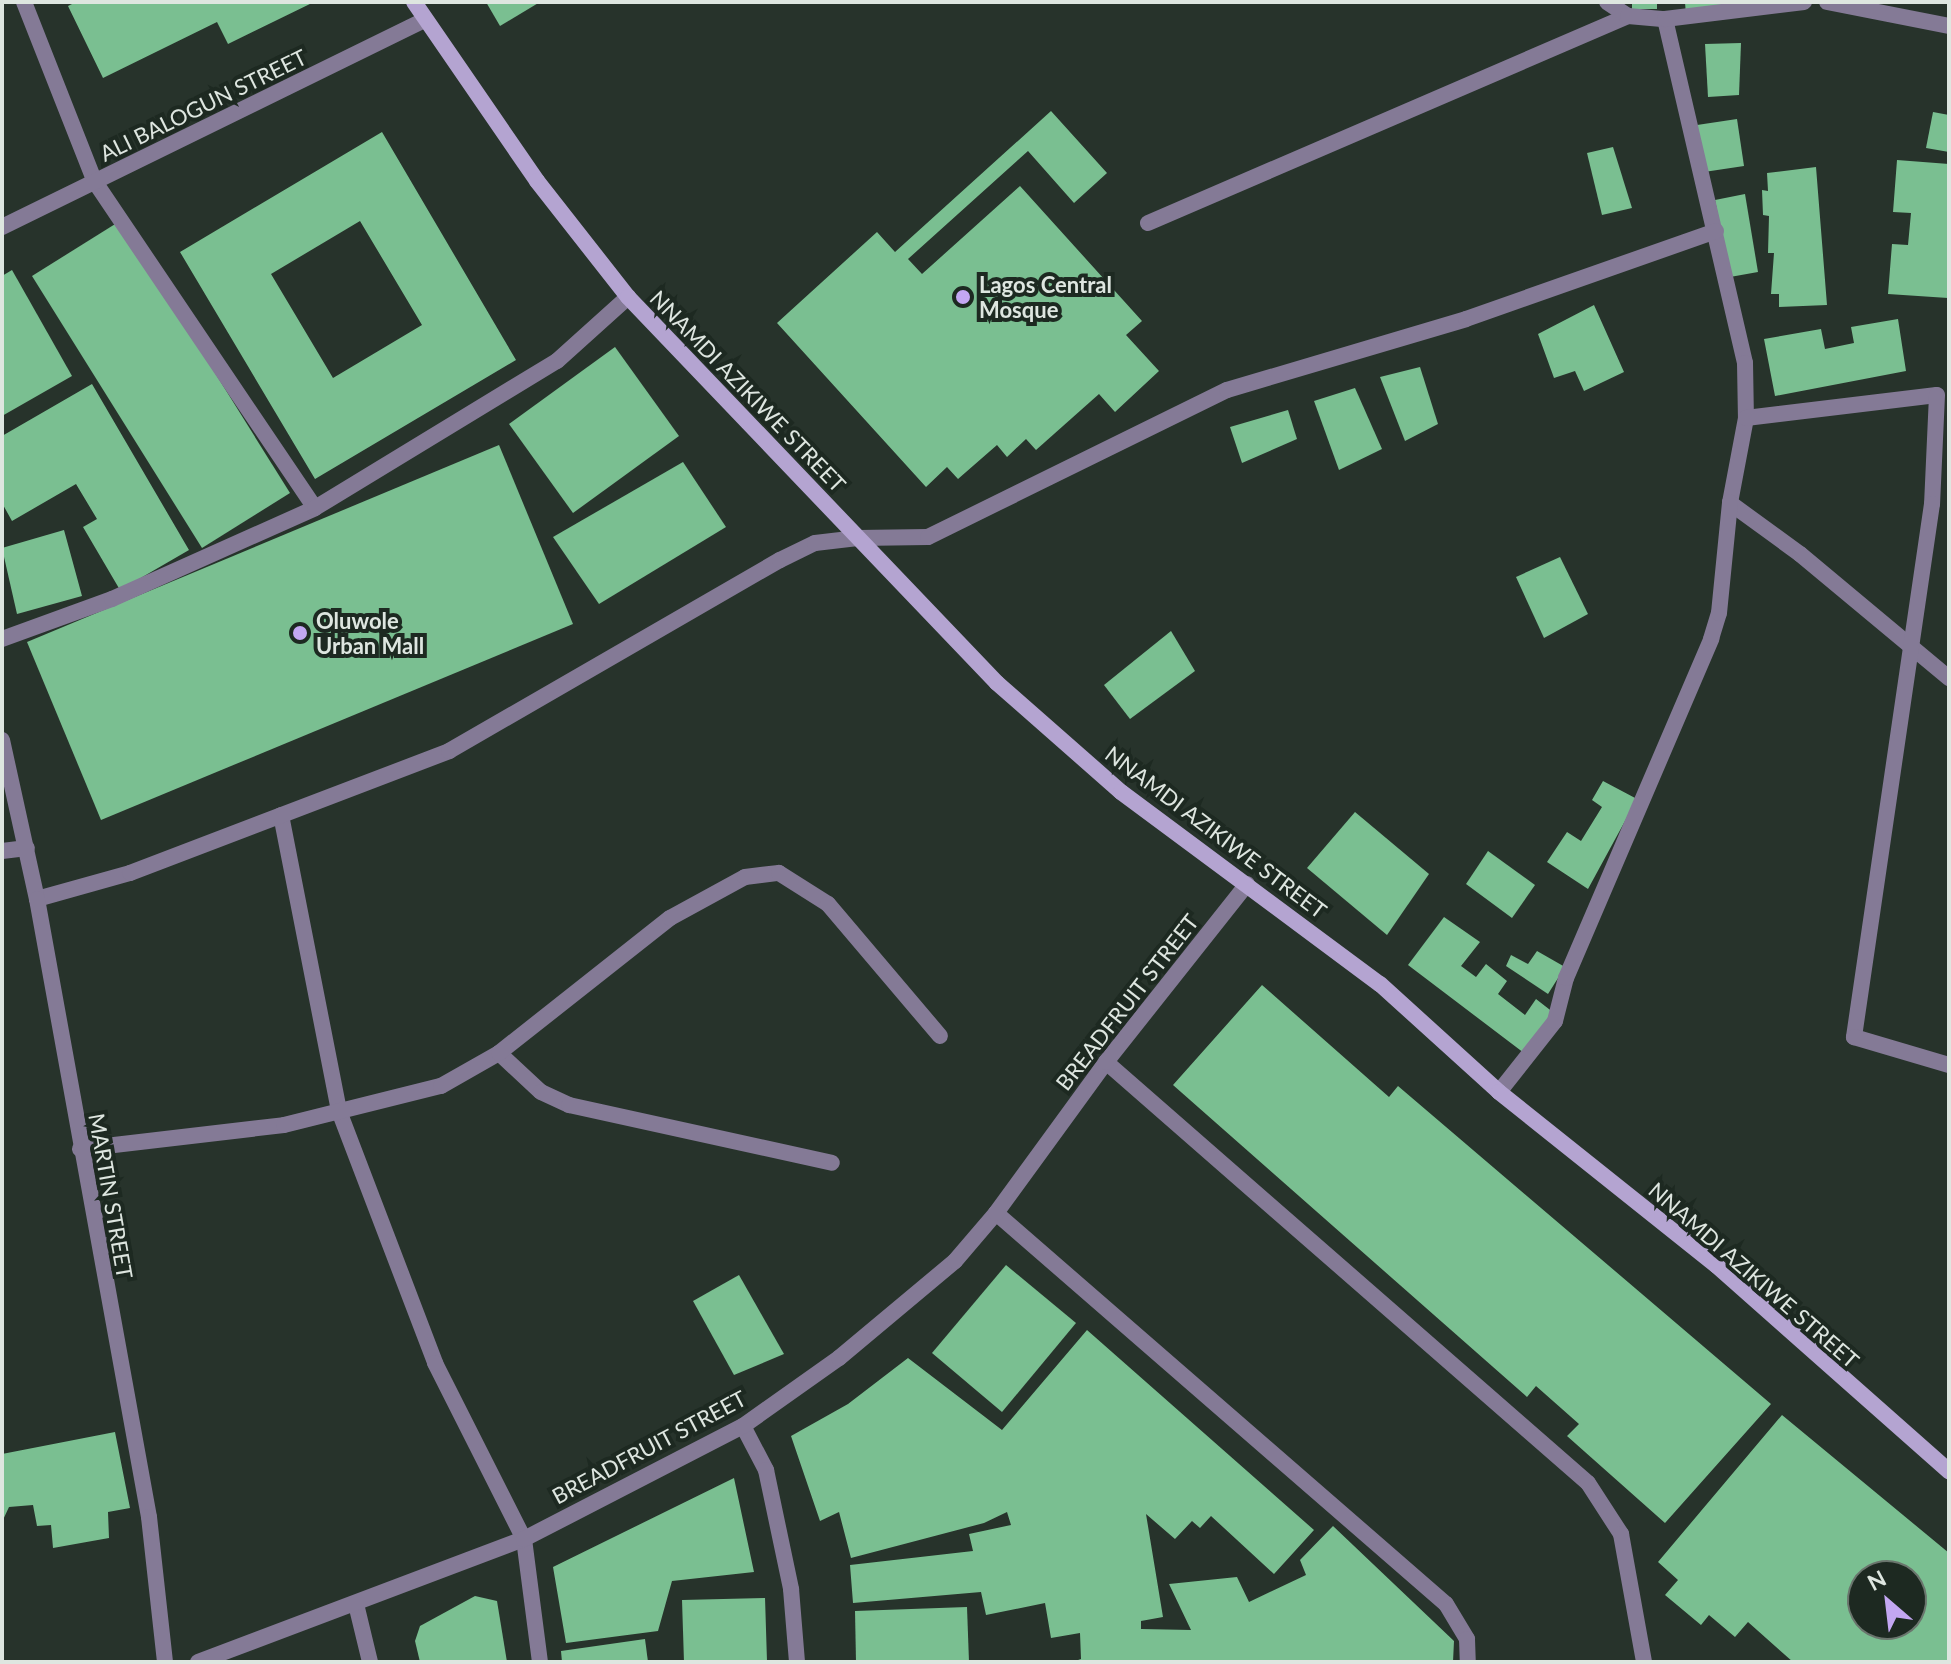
<!DOCTYPE html>
<html>
<head>
<meta charset="utf-8">
<style>
  body { margin:0 }
  #map { position:relative; width:1951px; height:1664px; overflow:hidden; background:#27332b; font-family:Lato,sans-serif }
  div>[style] { position:absolute }
  .building>* { inset:0; background:#7abf91 }
  .service>* { height:16px; margin:-8px; padding:0 8px; transform-origin:8px; border-radius:8px; background:#847a96 }
  .pedestrian>* { height:16px; margin:-8px; padding:0 8px; transform-origin:8px; border-radius:8px; background:#847a96 }
  .minor>* { height:16px; margin:-8px; padding:0 8px; transform-origin:8px; border-radius:8px; background:#847a96 }
  .tertiary>* { height:16px; margin:-8px; padding:0 8px; transform-origin:8px; border-radius:8px; background:#847a96 }
  .secondary>* { height:16px; margin:-8px; padding:0 8px; transform-origin:8px; border-radius:8px; background:#b4a4d1 }
  .dots>* { width:22px; height:22px; translate:-50% -50%; box-sizing:border-box; border:4px solid #1d2921; border-radius:50% }
  span { translate:-50% -50%; white-space:nowrap; text-align:center; line-height:1.15; -webkit-text-stroke:8px #1d2921; paint-order:stroke }
  .street-label { font-size:22px; color:#dee6e0 }
  .poi-label { font-size:22px; color:#dee6e0; font-weight:700 }
  .left { translate:0 -50%; text-align:left }
  .frame { position:absolute; inset:0; border:4px solid #dee6e0; pointer-events:none }
  .north { position:absolute; left:1847px; top:1560px; width:80px; height:80px; box-sizing:border-box; background:#1d2921; border:2px solid #6a756d; border-radius:50%; rotate:332deg; font-size:22px; font-weight:700; line-height:32px; text-align:center; color:#dee6e0 }
  .north::after { content:''; display:block; margin:auto; width:28px; height:36px; background:#c3a7f2; clip-path:polygon(50% 0,100% 100%,50% 72%,0 100%) }
</style>
</head>
<body>
<div id="map">
  <div class="building">
    <div style="clip-path:polygon(76px 2px,314px 2px,228px 44px,217px 22px,103px 78px,68px 6px)"></div>
    <div style="clip-path:polygon(486px 2px,540px 2px,500px 26px)"></div>
    <div style="clip-path:polygon(1632px 2px,1657px 2px,1657px 9px,1632px 9px)"></div>
    <div style="clip-path:polygon(1685px 2px,1742px 2px,1686px 16px)"></div>
    <div style="clip-path:polygon(1741px 43px,1739px 95px,1708px 97px,1705px 44px)"></div>
    <div style="clip-path:polygon(1051px 111px,1107px 173px,1074px 203px,1028px 151px,908px 259px,922px 274px,1020px 186px,1142px 321px,1126px 335px,1159px 371px,1115px 412px,1099px 394px,1036px 450px,1026px 439px,1007px 457px,997px 445px,958px 479px,947px 467px,926px 487px,777px 323px,877px 232px,895px 252px)"></div>
    <div style="clip-path:polygon(1933px 112px,1949px 115px,1949px 152px,1926px 148px)"></div>
    <div style="clip-path:polygon(1737px 119px,1744px 166px,1704px 172px,1697px 125px)"></div>
    <div style="clip-path:polygon(evenodd,382px 132px,516px 360px,315px 479px,180px 252px,382px 132px,360px 221px,422px 325px,333px 378px,271px 274px,360px 221px)"></div>
    <div style="clip-path:polygon(1613px 147px,1632px 208px,1602px 215px,1587px 153px)"></div>
    <div style="clip-path:polygon(1897px 160px,1949px 164px,1948px 298px,1888px 294px,1892px 244px,1908px 245px,1911px 213px,1893px 212px)"></div>
    <div style="clip-path:polygon(1816px 167px,1827px 305px,1779px 307px,1779px 294px,1771px 294px,1774px 253px,1768px 253px,1769px 216px,1763px 215px,1762px 190px,1768px 191px,1767px 173px)"></div>
    <div style="clip-path:polygon(1745px 194px,1758px 272px,1730px 277px,1715px 200px)"></div>
    <div style="clip-path:polygon(120px 221px,290px 493px,202px 548px,32px 276px)"></div>
    <div style="clip-path:polygon(12px 270px,72px 376px,2px 416px,2px 276px)"></div>
    <div style="clip-path:polygon(1594px 305px,1624px 372px,1584px 391px,1575px 371px,1554px 378px,1538px 334px)"></div>
    <div style="clip-path:polygon(1898px 319px,1906px 371px,1775px 396px,1764px 339px,1821px 329px,1825px 349px,1854px 343px,1851px 327px)"></div>
    <div style="clip-path:polygon(615px 347px,679px 436px,573px 513px,509px 424px)"></div>
    <div style="clip-path:polygon(1420px 367px,1438px 424px,1405px 441px,1380px 377px)"></div>
    <div style="clip-path:polygon(92px 384px,189px 550px,120px 590px,83px 527px,97px 519px,76px 484px,12px 521px,2px 503px,2px 436px)"></div>
    <div style="clip-path:polygon(1355px 388px,1382px 449px,1339px 470px,1314px 401px)"></div>
    <div style="clip-path:polygon(1288px 410px,1297px 439px,1242px 463px,1230px 427px)"></div>
    <div style="clip-path:polygon(499px 445px,573px 624px,101px 820px,27px 642px)"></div>
    <div style="clip-path:polygon(683px 462px,726px 527px,599px 604px,553px 537px)"></div>
    <div style="clip-path:polygon(64px 530px,82px 596px,17px 614px,2px 548px)"></div>
    <div style="clip-path:polygon(1560px 557px,1588px 614px,1544px 638px,1516px 577px)"></div>
    <div style="clip-path:polygon(1171px 631px,1195px 671px,1130px 719px,1104px 685px)"></div>
    <div style="clip-path:polygon(1603px 781px,1637px 799px,1588px 889px,1547px 862px,1567px 832px,1581px 841px,1602px 807px,1592px 800px)"></div>
    <div style="clip-path:polygon(1355px 812px,1429px 874px,1387px 935px,1307px 868px)"></div>
    <div style="clip-path:polygon(1488px 851px,1535px 885px,1512px 918px,1466px 884px)"></div>
    <div style="clip-path:polygon(1444px 917px,1480px 942px,1461px 966px,1476px 977px,1486px 964px,1507px 981px,1498px 994px,1525px 1015px,1536px 999px,1554px 1013px,1524px 1053px,1408px 965px)"></div>
    <div style="clip-path:polygon(1537px 951px,1565px 967px,1548px 994px,1506px 966px,1511px 955px,1528px 964px)"></div>
    <div style="clip-path:polygon(1262px 985px,1389px 1097px,1398px 1086px,1771px 1404px,1665px 1523px,1567px 1436px,1579px 1424px,1536px 1386px,1527px 1397px,1173px 1085px)"></div>
    <div style="clip-path:polygon(1006px 1265px,1076px 1323px,1002px 1412px,932px 1353px)"></div>
    <div style="clip-path:polygon(739px 1275px,784px 1354px,734px 1375px,693px 1301px)"></div>
    <div style="clip-path:polygon(1087px 1330px,1314px 1530px,1274px 1574px,1211px 1516px,1200px 1528px,1192px 1521px,1175px 1539px,1146px 1514px,1163px 1617px,1141px 1621px,1141px 1629px,1191px 1630px,1169px 1584px,1237px 1577px,1249px 1602px,1306px 1575px,1300px 1560px,1333px 1526px,1454px 1641px,1453px 1662px,1072px 1662px,1081px 1659px,1080px 1633px,1051px 1638px,1045px 1603px,986px 1615px,981px 1592px,853px 1603px,850px 1565px,973px 1551px,969px 1534px,1011px 1525px,1007px 1512px,984px 1523px,851px 1558px,839px 1512px,820px 1521px,791px 1436px,848px 1404px,908px 1358px,1002px 1430px)"></div>
    <div style="clip-path:polygon(evenodd,1782px 1415px,1949px 1553px,1949px 1662px,1793px 1662px,1748px 1622px,1735px 1637px,1709px 1615px,1701px 1625px,1665px 1595px,1678px 1580px,1658px 1562px,1782px 1415px,1863px 1576px,1911px 1576px,1911px 1624px,1863px 1624px,1863px 1576px)"></div>
    <div style="clip-path:polygon(115px 1432px,130px 1508px,108px 1512px,109px 1538px,53px 1548px,51px 1525px,37px 1526px,33px 1505px,9px 1507px,2px 1522px,2px 1454px)"></div>
    <div style="clip-path:polygon(734px 1478px,754px 1572px,672px 1581px,658px 1631px,566px 1643px,553px 1567px)"></div>
    <div style="clip-path:polygon(475px 1596px,497px 1601px,507px 1662px,420px 1662px,415px 1641px,420px 1626px)"></div>
    <div style="clip-path:polygon(765px 1598px,767px 1662px,684px 1662px,682px 1600px)"></div>
    <div style="clip-path:polygon(967px 1607px,969px 1662px,856px 1662px,855px 1611px)"></div>
    <div style="clip-path:polygon(645px 1639px,648px 1662px,562px 1662px,561px 1651px)"></div>
  </div>
  <div class="service">
    <div style="left:1665px;top:19px;width:353px;rotate:76.9deg"></div>
    <div style="left:1745px;top:363px;width:55px;rotate:89deg"></div>
    <div style="left:1746px;top:418px;width:86px;rotate:100.7deg"></div>
    <div style="left:1730px;top:503px;width:87px;rotate:36.1deg"></div>
    <div style="left:1800px;top:554px;width:194px;rotate:39.8deg"></div>
    <div style="left:1148px;top:223px;width:523px;rotate:-23.33deg"></div>
    <div style="left:1746px;top:418px;width:192px;rotate:-6.9deg"></div>
    <div style="left:1937px;top:395px;width:109px;rotate:92.6deg"></div>
    <div style="left:1932px;top:504px;width:539px;rotate:98.33deg"></div>
    <div style="left:1854px;top:1037px;width:99px;rotate:16.4deg"></div>
    <div style="left:858px;top:538px;width:70px;rotate:-0.8deg"></div>
    <div style="left:928px;top:537px;width:333px;rotate:-26.2deg"></div>
    <div style="left:1227px;top:390px;width:249px;rotate:-16.5deg"></div>
    <div style="left:1466px;top:319px;width:265px;rotate:-19.4deg"></div>
    <div style="left:281px;top:815px;width:302px;rotate:78.9deg"></div>
    <div style="left:339px;top:1111px;width:270px;rotate:69.1deg"></div>
    <div style="left:435px;top:1363px;width:197px;rotate:63.2deg"></div>
    <div style="left:524px;top:1539px;width:124px;rotate:82.6deg"></div>
    <div style="left:499px;top:1053px;width:57px;rotate:42.9deg"></div>
    <div style="left:541px;top:1092px;width:31px;rotate:25deg"></div>
    <div style="left:569px;top:1105px;width:269px;rotate:12.4deg"></div>
    <div style="left:1106px;top:1062px;width:640px;rotate:41.14deg"></div>
    <div style="left:1588px;top:1483px;width:61px;rotate:57.1deg"></div>
    <div style="left:1621px;top:1534px;width:130px;rotate:79.8deg"></div>
    <div style="left:80px;top:1149px;width:205px;rotate:-6.7deg"></div>
    <div style="left:284px;top:1125px;width:162px;rotate:-14deg"></div>
    <div style="left:441px;top:1086px;width:67px;rotate:-29.6deg"></div>
    <div style="left:499px;top:1053px;width:218px;rotate:-38.3deg"></div>
    <div style="left:670px;top:918px;width:85px;rotate:-28.7deg"></div>
    <div style="left:745px;top:877px;width:34px;rotate:-7deg"></div>
    <div style="left:779px;top:873px;width:58px;rotate:32.3deg"></div>
    <div style="left:828px;top:904px;width:173px;rotate:49.7deg"></div>
    <div style="left:996px;top:1213px;width:596px;rotate:40.99deg"></div>
    <div style="left:1446px;top:1604px;width:41px;rotate:59deg"></div>
    <div style="left:1467px;top:1639px;width:23px;rotate:88deg"></div>
    <div style="left:356px;top:1604px;width:60px;rotate:76.4deg"></div>
  </div>
  <div class="pedestrian">
    <div style="left:95px;top:182px;width:393px;rotate:56deg"></div>
    <div style="left:2px;top:639px;width:117px;rotate:-20deg"></div>
    <div style="left:112px;top:599px;width:222px;rotate:-24.1deg"></div>
    <div style="left:315px;top:508px;width:283px;rotate:-31.3deg"></div>
    <div style="left:557px;top:361px;width:96px;rotate:-42deg"></div>
    <div style="left:1499px;top:1092px;width:90px;rotate:-51.7deg"></div>
    <div style="left:1555px;top:1021px;width:44px;rotate:-75.7deg"></div>
    <div style="left:1566px;top:978px;width:369px;rotate:-66.8deg"></div>
    <div style="left:1711px;top:639px;width:27px;rotate:-73deg"></div>
    <div style="left:1719px;top:613px;width:111px;rotate:-84.3deg"></div>
  </div>
  <div class="minor">
    <div style="left:24px;top:2px;width:193px;rotate:68.5deg"></div>
    <div style="left:1607px;top:2px;width:25px;rotate:34deg"></div>
    <div style="left:1628px;top:16px;width:37px;rotate:5deg"></div>
    <div style="left:1665px;top:19px;width:140px;rotate:-7deg"></div>
    <div style="left:1827px;top:2px;width:124px;rotate:11.1deg"></div>
    <div style="left:2px;top:227px;width:469px;rotate:-26.1deg"></div>
    <div style="left:2px;top:851px;width:25px;rotate:-7deg"></div>
    <div style="left:37px;top:899px;width:97px;rotate:-15.6deg"></div>
    <div style="left:130px;top:873px;width:342px;rotate:-20.9deg"></div>
    <div style="left:449px;top:751px;width:382px;rotate:-30deg"></div>
    <div style="left:780px;top:560px;width:39px;rotate:-26deg"></div>
    <div style="left:815px;top:543px;width:43px;rotate:-6.6deg"></div>
    <div style="left:743px;top:1426px;width:50px;rotate:62.4deg"></div>
    <div style="left:766px;top:1470px;width:122px;rotate:78.1deg"></div>
    <div style="left:791px;top:1589px;width:73px;rotate:85.3deg"></div>
    <div style="left:198px;top:1662px;width:348px;rotate:-20.7deg"></div>
    <div style="left:524px;top:1539px;width:246px;rotate:-27.3deg"></div>
    <div style="left:743px;top:1426px;width:118px;rotate:-35.3deg"></div>
    <div style="left:839px;top:1358px;width:151px;rotate:-39.9deg"></div>
    <div style="left:955px;top:1261px;width:63px;rotate:-49.5deg"></div>
    <div style="left:996px;top:1213px;width:187px;rotate:-53.9deg"></div>
    <div style="left:1106px;top:1062px;width:227px;rotate:-51.6deg"></div>
  </div>
  <div class="tertiary">
    <div style="left:2px;top:740px;width:163px;rotate:77.6deg"></div>
    <div style="left:37px;top:899px;width:628px;rotate:79.73deg"></div>
    <div style="left:149px;top:1517px;width:146px;rotate:83.7deg"></div>
  </div>
  <div class="secondary">
    <div style="left:414px;top:2px;width:217px;rotate:55.5deg"></div>
    <div style="left:537px;top:181px;width:147px;rotate:51.9deg"></div>
    <div style="left:628px;top:297px;width:534px;rotate:46.29deg"></div>
    <div style="left:997px;top:683px;width:165px;rotate:41.3deg"></div>
    <div style="left:1121px;top:792px;width:322px;rotate:36.6deg"></div>
    <div style="left:1380px;top:984px;width:161px;rotate:42.2deg"></div>
    <div style="left:1499px;top:1092px;width:279px;rotate:38.6deg"></div>
    <div style="left:1717px;top:1266px;width:310px;rotate:41.5deg"></div>
  </div>
  <div class="dots">
    <div style="left:963px;top:297px;background:#c3a7f2"></div>
    <div style="left:300px;top:633px;background:#c3a7f2"></div>
  </div>
  <div class="street-label">
    <span style="left:203px;top:105px;rotate:-26deg">ALI BALOGUN STREET</span>
    <span style="left:748px;top:391px;rotate:46deg">NNAMDI AZIKIWE STREET</span>
    <span style="left:1216px;top:832px;rotate:37deg">NNAMDI AZIKIWE STREET</span>
    <span style="left:1127px;top:1002px;rotate:-52deg">BREADFRUIT STREET</span>
    <span style="left:111px;top:1196px;rotate:80deg">MARTIN STREET</span>
    <span style="left:1754px;top:1275px;rotate:41deg">NNAMDI AZIKIWE STREET</span>
    <span style="left:649px;top:1447px;rotate:-28deg">BREADFRUIT STREET</span>
  </div>
  <div class="poi-label">
    <span class="left" style="left:979px;top:297px">Lagos Central<br>Mosque</span>
    <span class="left" style="left:316px;top:633px">Oluwole<br>Urban Mall</span>
  </div>
  <div class="frame"></div>
  <div class="north">N</div>
</div>
</body>
</html>
